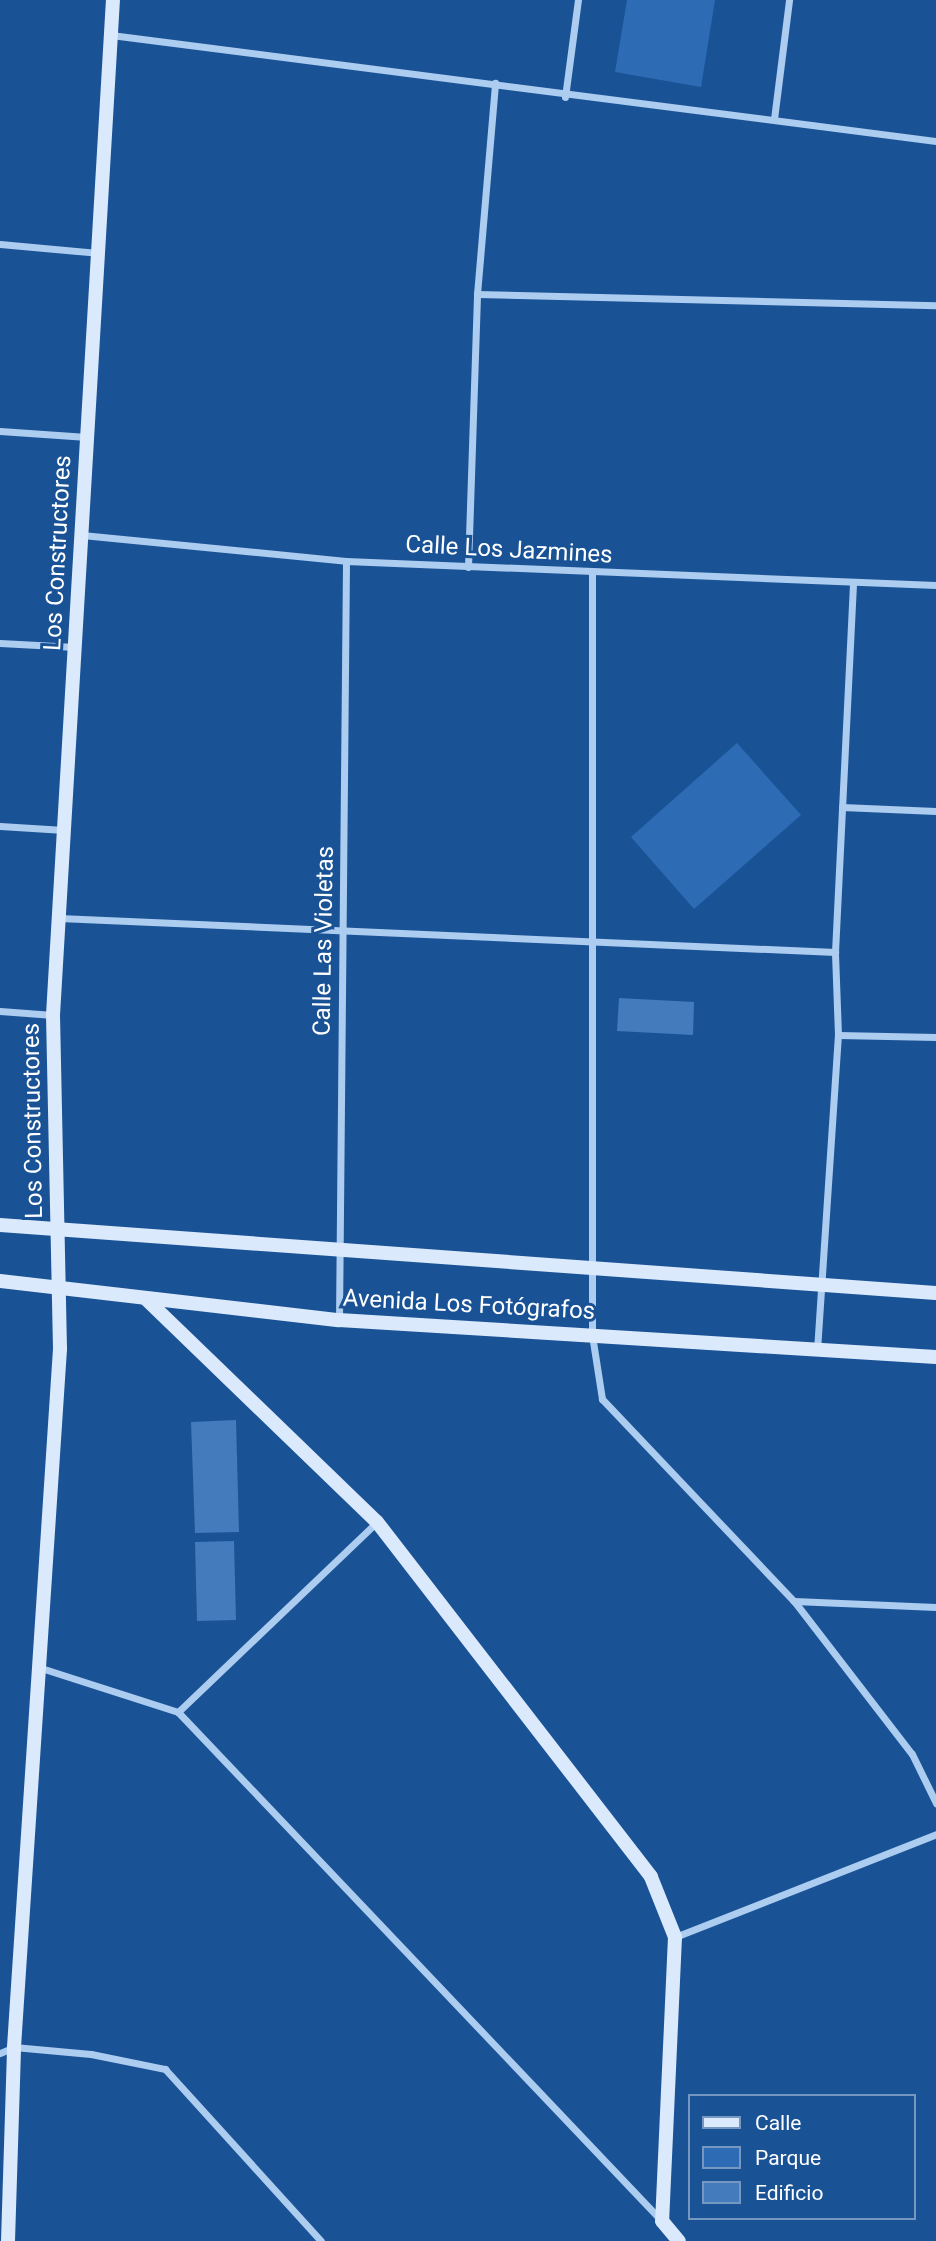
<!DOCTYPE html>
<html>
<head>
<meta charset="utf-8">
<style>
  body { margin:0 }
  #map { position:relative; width:936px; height:2241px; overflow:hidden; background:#1a5296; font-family:Roboto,sans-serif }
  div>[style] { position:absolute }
  .green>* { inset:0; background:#2d6cb4 }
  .building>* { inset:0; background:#437bbd }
  .street>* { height:7px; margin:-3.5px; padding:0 3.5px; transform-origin:3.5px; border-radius:3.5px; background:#acccf0 }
  .secondary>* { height:14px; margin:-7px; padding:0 7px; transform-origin:7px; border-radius:7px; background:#dae9fb }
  span { translate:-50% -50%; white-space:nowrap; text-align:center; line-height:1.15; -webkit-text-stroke:6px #1a5296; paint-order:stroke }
  .street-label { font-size:24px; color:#fff }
  .legend { position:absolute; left:688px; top:2094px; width:228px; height:126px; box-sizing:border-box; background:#1a5296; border:2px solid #7697c0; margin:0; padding:9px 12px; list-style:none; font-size:21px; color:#fff }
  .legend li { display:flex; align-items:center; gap:14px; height:35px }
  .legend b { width:35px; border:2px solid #7697c0 }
</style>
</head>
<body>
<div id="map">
  <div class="green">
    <div style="clip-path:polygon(627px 0,715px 0,701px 87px,615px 72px)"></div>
    <div style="clip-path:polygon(737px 743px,801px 815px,694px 909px,631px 837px)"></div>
  </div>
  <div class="building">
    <div style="clip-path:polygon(619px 998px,694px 1002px,693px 1035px,617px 1031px)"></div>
    <div style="clip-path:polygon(236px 1420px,239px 1532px,195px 1533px,191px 1422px)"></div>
    <div style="clip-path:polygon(234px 1541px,236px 1620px,197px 1621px,195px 1542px)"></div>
  </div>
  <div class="street">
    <div style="left:111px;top:35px;width:832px;rotate:7.32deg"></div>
    <div style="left:565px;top:97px;width:98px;rotate:-82.4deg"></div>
    <div style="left:774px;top:119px;width:120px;rotate:-82.8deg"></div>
    <div style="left:0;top:244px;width:98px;rotate:5.2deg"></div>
    <div style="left:477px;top:294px;width:459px;rotate:1.4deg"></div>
    <div style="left:0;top:431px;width:87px;rotate:3.9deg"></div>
    <div style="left:82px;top:535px;width:265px;rotate:5.6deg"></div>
    <div style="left:346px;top:561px;width:590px;rotate:2.33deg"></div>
    <div style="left:468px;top:567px;width:273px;rotate:-88.1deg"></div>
    <div style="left:477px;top:294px;width:212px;rotate:-85.1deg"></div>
    <div style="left:592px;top:574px;width:761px;rotate:90deg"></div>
    <div style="left:592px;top:1335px;width:65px;rotate:81.1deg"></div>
    <div style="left:602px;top:1399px;width:279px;rotate:46.5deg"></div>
    <div style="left:794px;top:1601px;width:193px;rotate:52.4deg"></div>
    <div style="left:912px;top:1754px;width:55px;rotate:63.9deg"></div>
    <div style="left:0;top:643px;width:75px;rotate:3.1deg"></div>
    <div style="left:842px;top:807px;width:94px;rotate:2.4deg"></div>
    <div style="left:0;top:826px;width:64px;rotate:3.6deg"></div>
    <div style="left:59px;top:918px;width:777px;rotate:2.51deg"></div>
    <div style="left:0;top:1011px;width:53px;rotate:4.3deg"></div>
    <div style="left:838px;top:1035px;width:98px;rotate:1.2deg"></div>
    <div style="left:339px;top:1320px;width:759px;rotate:-89.47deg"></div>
    <div style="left:817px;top:1350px;width:316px;rotate:-86.2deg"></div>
    <div style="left:838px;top:1035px;width:83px;rotate:-92.1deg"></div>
    <div style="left:835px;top:952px;width:369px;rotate:-87.2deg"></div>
    <div style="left:794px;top:1601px;width:142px;rotate:2.4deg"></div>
    <div style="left:41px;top:1668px;width:144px;rotate:17.8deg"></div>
    <div style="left:178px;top:1712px;width:701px;rotate:46.45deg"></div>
    <div style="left:178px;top:1712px;width:275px;rotate:-43.7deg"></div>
    <div style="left:675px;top:1937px;width:281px;rotate:-21.5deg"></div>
    <div style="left:0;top:2053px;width:15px;rotate:-23deg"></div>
    <div style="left:14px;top:2047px;width:77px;rotate:5.2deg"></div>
    <div style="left:91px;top:2054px;width:76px;rotate:11.5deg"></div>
    <div style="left:165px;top:2069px;width:232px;rotate:47.8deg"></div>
  </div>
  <div class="secondary">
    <div style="left:0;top:1225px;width:938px;rotate:4.16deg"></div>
    <div style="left:0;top:1281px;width:341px;rotate:6.6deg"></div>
    <div style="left:339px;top:1320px;width:598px;rotate:3.55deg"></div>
    <div style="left:145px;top:1298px;width:322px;rotate:44deg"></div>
    <div style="left:377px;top:1522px;width:448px;rotate:52.3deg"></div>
    <div style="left:651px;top:1877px;width:65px;rotate:68.2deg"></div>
    <div style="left:675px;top:1937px;width:284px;rotate:92.6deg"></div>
    <div style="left:662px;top:2221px;width:26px;rotate:50deg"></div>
    <div style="left:8px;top:2241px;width:194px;rotate:-88.2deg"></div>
    <div style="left:14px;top:2047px;width:700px;rotate:-86.23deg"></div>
    <div style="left:60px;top:1349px;width:334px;rotate:-91.2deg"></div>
    <div style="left:53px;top:1015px;width:1017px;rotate:-86.62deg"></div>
  </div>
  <div class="street-label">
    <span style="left:509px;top:550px;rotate:3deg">Calle Los Jazmines</span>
    <span style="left:58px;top:553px;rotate:-87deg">Los Constructores</span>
    <span style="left:324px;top:941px;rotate:-89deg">Calle Las Violetas</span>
    <span style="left:33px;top:1121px;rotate:-91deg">Los Constructores</span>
    <span style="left:469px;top:1305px;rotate:3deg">Avenida Los Fotógrafos</span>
  </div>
  <ul class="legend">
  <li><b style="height:9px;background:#dae9fb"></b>Calle</li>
  <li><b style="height:19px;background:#2d6cb4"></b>Parque</li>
  <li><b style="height:19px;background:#437bbd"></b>Edificio</li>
  </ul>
</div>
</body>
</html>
